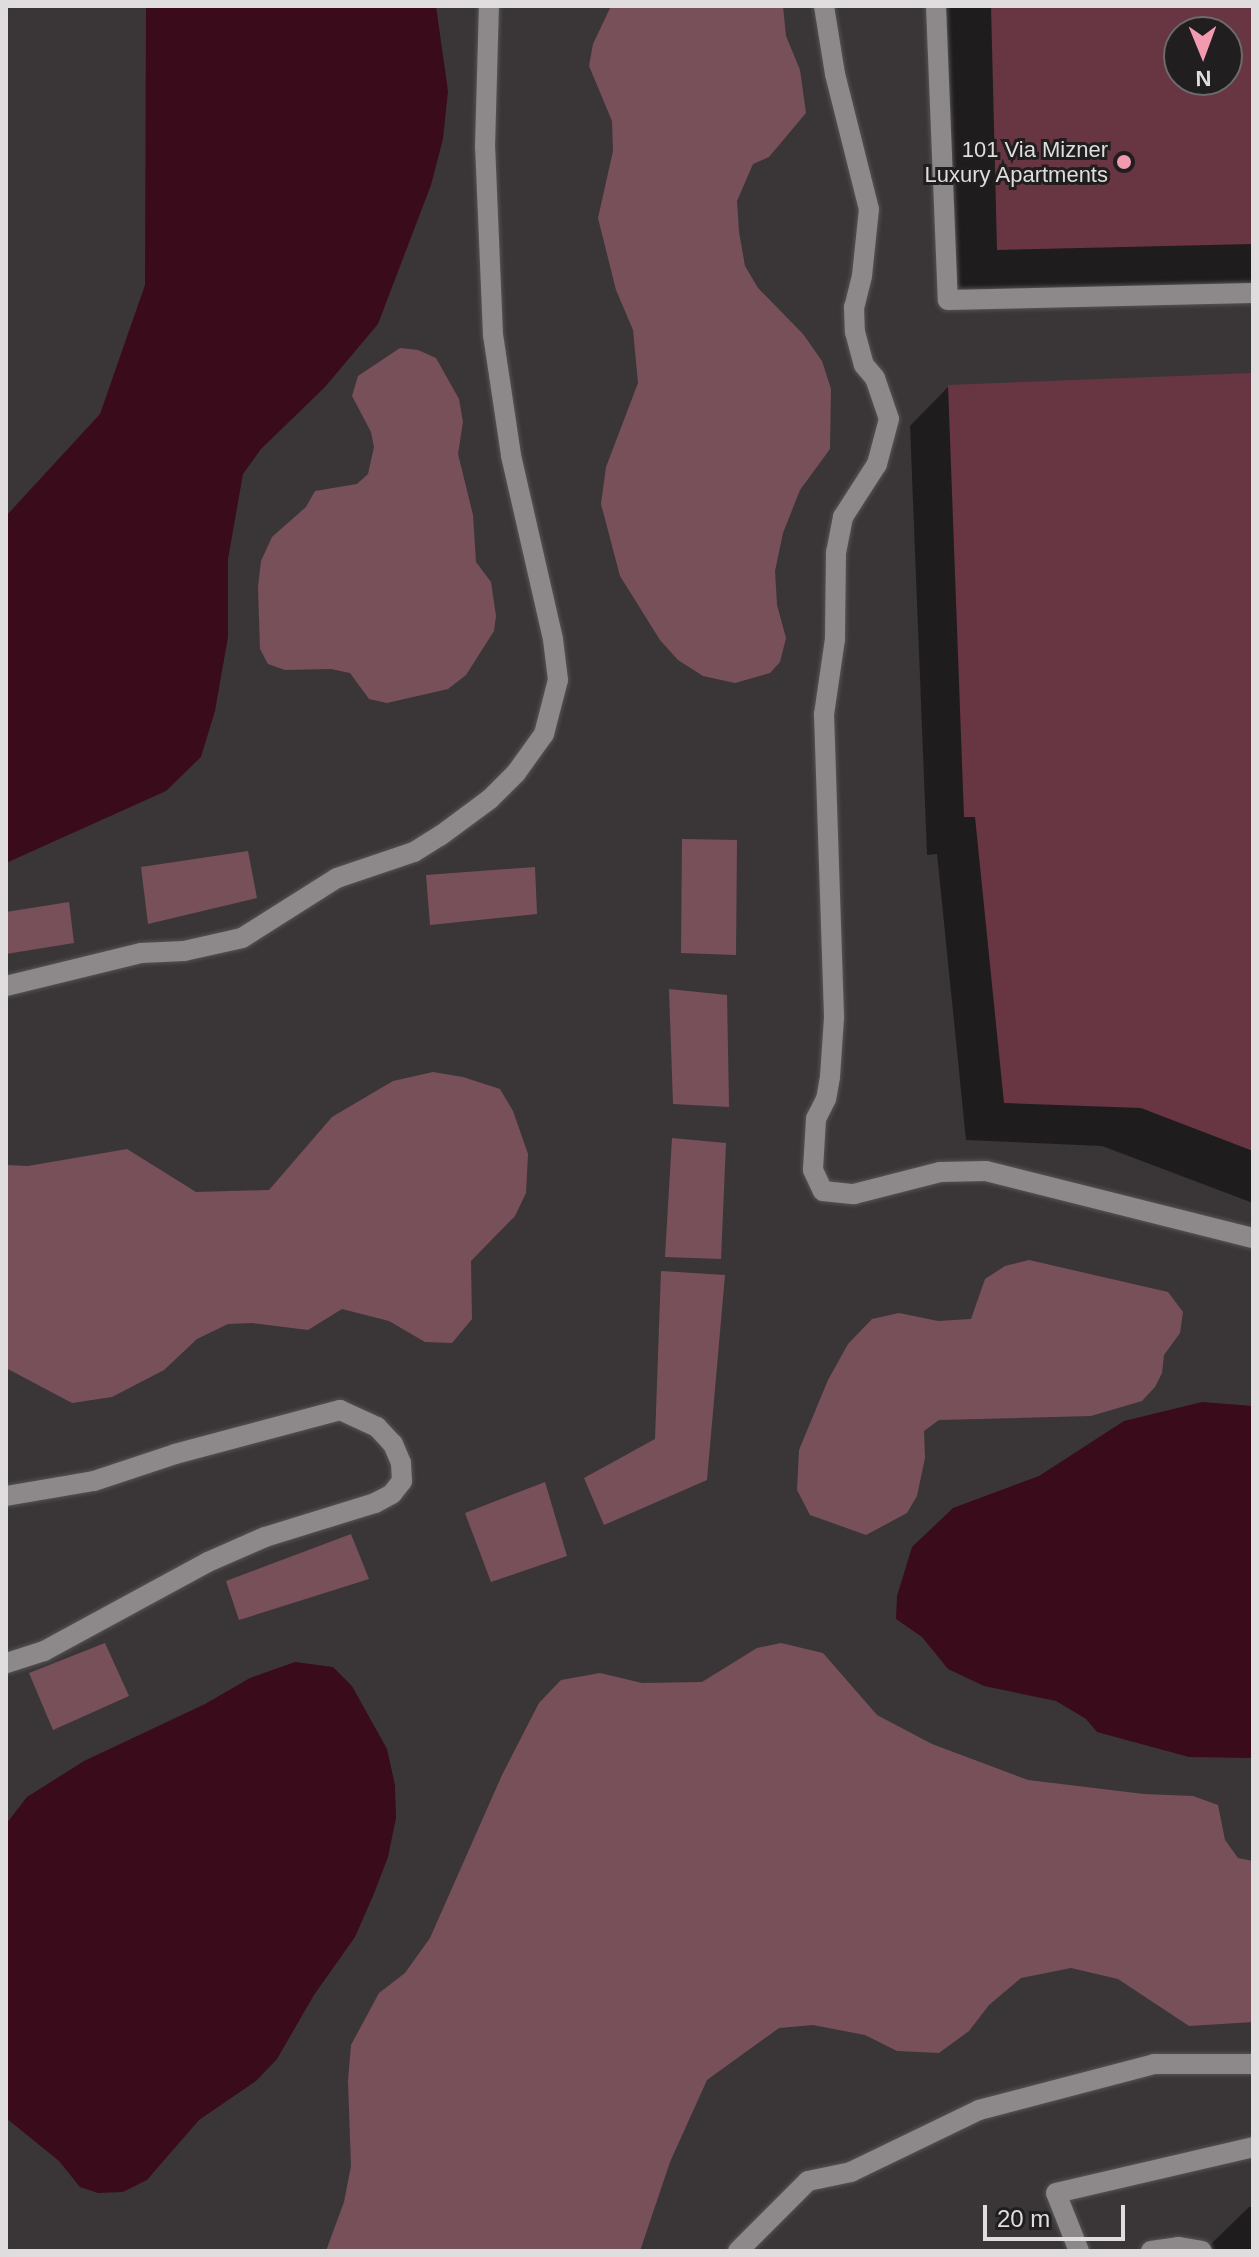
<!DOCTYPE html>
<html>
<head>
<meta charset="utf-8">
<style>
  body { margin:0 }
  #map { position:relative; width:1259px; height:2257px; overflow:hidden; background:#3a3637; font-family:Helvetica,sans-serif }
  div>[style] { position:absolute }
  .green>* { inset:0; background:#78505a }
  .water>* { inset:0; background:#3a0b1b }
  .shadow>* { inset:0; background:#0007 }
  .building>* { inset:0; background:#683543 }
  .roads { filter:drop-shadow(0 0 2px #565353) drop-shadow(0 0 2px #565353) }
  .minor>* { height:20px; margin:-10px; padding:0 10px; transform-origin:10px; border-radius:10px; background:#8d8889 }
  .dots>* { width:22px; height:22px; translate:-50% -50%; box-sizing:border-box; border:4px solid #201e1e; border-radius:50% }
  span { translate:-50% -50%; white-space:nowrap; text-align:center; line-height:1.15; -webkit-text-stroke:6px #201e1e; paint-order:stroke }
  .poi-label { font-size:22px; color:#dfdddd }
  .right { translate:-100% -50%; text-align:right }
  .frame { position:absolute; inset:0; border:8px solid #dfdddd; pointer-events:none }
  .north { position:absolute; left:1163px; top:16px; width:80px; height:80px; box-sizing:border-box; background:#201e1e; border:2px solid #6c6a6a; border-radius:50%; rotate:179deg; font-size:22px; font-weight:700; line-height:32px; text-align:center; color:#dfdddd }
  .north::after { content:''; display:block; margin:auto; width:28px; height:36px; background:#f29ab0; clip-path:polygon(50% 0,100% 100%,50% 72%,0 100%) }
  .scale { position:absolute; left:983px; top:2205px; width:142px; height:36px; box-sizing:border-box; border:4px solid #dfdddd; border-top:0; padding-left:10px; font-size:24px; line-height:28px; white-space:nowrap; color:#dfdddd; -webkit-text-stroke:6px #201e1e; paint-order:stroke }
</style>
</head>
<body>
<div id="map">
  <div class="green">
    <div style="clip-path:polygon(611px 6px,783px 6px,786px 36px,800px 70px,806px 113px,769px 157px,753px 164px,737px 201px,739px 232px,745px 266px,758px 288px,803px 334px,822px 361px,831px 389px,830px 449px,800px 490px,783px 533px,775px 571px,777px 605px,786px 638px,780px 662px,770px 673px,735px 683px,703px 676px,678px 660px,660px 640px,620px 576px,601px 504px,606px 467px,638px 383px,633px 330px,616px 290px,598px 218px,613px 151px,612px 121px,589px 66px,593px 44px)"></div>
    <div style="clip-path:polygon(400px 348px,418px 350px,436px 358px,459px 399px,463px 422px,458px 454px,473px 515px,476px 562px,491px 582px,496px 616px,494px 631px,466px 675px,448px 689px,387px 703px,369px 699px,350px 673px,331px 669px,285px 670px,268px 664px,260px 649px,258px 587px,261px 561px,272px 537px,306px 507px,315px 491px,357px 484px,368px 474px,374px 447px,371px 432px,352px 396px,358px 376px)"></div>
    <div style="clip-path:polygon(682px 839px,737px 840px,736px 955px,681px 953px)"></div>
    <div style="clip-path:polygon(248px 851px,257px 898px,148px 924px,141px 867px)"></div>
    <div style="clip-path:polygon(535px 867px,537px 914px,430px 925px,426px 875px)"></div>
    <div style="clip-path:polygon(69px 902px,74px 943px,6px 954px,6px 912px)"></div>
    <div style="clip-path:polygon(669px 989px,727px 995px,729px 1107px,673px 1104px)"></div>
    <div style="clip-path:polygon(433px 1072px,463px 1077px,500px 1089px,513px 1111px,528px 1154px,526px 1193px,515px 1216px,471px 1261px,472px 1319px,452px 1343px,425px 1342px,389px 1321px,342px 1309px,308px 1330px,252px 1323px,228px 1324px,197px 1339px,164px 1370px,112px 1397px,72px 1403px,6px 1368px,6px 1165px,28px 1166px,127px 1149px,196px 1192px,269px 1190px,332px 1117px,393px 1081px)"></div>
    <div style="clip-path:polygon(672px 1138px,726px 1143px,721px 1259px,665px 1257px)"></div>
    <div style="clip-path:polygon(1029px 1260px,1168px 1292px,1183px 1312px,1180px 1333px,1164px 1355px,1162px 1373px,1155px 1387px,1142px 1401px,1091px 1416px,939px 1420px,924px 1431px,925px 1458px,917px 1496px,907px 1513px,866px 1535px,810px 1515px,797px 1490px,799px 1450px,828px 1380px,848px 1344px,872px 1319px,899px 1313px,938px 1321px,971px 1319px,985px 1279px,1005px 1266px)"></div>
    <div style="clip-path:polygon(661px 1271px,725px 1275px,707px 1480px,604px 1525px,584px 1478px,655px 1439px)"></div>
    <div style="clip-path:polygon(545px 1482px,567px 1556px,491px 1582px,465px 1513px)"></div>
    <div style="clip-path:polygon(351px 1534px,369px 1579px,239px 1620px,226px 1581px)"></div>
    <div style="clip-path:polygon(105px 1643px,129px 1696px,53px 1730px,29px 1673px)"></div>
    <div style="clip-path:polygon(781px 1643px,823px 1653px,877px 1715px,932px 1744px,1028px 1780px,1144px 1794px,1193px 1796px,1218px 1805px,1225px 1840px,1238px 1858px,1253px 1861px,1253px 2022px,1189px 2026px,1118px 1979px,1071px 1968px,1021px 1978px,989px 2005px,969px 2031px,939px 2053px,897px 2051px,865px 2035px,813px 2025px,779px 2028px,707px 2080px,670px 2162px,640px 2251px,326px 2251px,344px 2202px,351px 2166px,348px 2081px,351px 2045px,379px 1993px,405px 1973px,430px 1938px,502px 1775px,539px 1703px,561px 1680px,600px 1673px,642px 1683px,702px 1682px,757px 1648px)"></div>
  </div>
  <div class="water">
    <div style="clip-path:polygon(146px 6px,436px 6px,448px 91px,443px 139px,431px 185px,378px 324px,325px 387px,261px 449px,243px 474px,228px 559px,228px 637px,215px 711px,201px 757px,166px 791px,6px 863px,6px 516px,100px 414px,145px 285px)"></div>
    <div style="clip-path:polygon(1202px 1402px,1253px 1406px,1253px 1758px,1189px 1757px,1097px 1732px,1086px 1719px,1056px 1701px,984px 1686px,948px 1669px,922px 1637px,896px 1619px,897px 1596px,912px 1547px,953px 1508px,1039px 1476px,1124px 1421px)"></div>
    <div style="clip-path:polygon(295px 1662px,333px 1667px,352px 1686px,387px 1749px,395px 1785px,396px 1818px,388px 1857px,373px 1896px,355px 1937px,314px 1995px,277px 2059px,256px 2081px,199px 2120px,147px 2180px,123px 2192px,98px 2193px,80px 2187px,59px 2161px,6px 2118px,6px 1824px,27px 1797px,84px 1761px,205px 1704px,250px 1678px)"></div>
  </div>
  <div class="shadow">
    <div style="clip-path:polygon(evenodd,941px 6px,1253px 6px,1253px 292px,948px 299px,941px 6px,1179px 32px,1227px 32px,1227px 80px,1179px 80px,1179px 32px)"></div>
    <div style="clip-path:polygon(1253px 375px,1253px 1203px,1102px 1146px,966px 1140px,937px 854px,927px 855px,910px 426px,948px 387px)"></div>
    <div style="clip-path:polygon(1249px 2207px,1253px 2207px,1253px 2251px,1210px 2251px,1210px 2245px)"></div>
  </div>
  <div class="building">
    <div style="clip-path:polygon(evenodd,991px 6px,1253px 6px,1253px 244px,997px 250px,991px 6px,1179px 32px,1227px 32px,1227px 80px,1179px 80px,1179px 32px)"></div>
    <div style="clip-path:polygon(1253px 373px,1253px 1151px,1141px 1108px,1004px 1103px,975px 817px,964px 817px,948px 385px)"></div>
  </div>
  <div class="roads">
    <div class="minor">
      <div style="left:824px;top:6px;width:69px;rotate:80.8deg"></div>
      <div style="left:835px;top:74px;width:139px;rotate:75.9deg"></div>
      <div style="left:869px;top:209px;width:67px;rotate:96deg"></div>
      <div style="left:862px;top:276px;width:32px;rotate:104deg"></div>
      <div style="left:854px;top:307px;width:25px;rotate:88deg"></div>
      <div style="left:855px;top:332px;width:34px;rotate:75deg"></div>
      <div style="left:864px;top:365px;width:17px;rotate:50deg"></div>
      <div style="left:875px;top:378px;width:43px;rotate:71.1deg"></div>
      <div style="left:889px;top:419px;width:47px;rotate:104.9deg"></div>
      <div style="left:877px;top:464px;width:63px;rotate:122.7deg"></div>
      <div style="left:843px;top:517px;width:36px;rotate:101deg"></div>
      <div style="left:836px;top:552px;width:87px;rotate:90.7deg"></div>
      <div style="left:835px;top:639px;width:76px;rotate:98.3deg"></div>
      <div style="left:824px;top:714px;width:304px;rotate:88.1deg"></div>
      <div style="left:834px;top:1018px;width:59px;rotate:93.9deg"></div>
      <div style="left:830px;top:1077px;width:22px;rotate:100deg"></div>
      <div style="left:826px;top:1099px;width:22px;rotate:117deg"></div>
      <div style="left:816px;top:1119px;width:51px;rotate:93.4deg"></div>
      <div style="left:813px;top:1170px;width:23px;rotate:65deg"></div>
      <div style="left:823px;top:1191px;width:31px;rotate:6deg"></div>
      <div style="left:854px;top:1194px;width:89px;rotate:-14.3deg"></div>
      <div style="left:940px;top:1172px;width:46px;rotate:-1.2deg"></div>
      <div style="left:986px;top:1171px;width:275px;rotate:14.1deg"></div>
      <div style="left:936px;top:6px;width:294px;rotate:87.7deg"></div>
      <div style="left:948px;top:300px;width:305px;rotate:-1.3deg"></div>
      <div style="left:6px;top:986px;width:139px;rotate:-13.7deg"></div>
      <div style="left:141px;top:953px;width:43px;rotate:-2.7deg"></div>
      <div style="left:184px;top:951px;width:59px;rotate:-12.6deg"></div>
      <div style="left:242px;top:938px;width:112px;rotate:-32.3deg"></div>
      <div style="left:337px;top:878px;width:81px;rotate:-18.7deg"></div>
      <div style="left:414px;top:852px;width:31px;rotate:-32deg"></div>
      <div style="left:440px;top:836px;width:62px;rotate:-36.5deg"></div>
      <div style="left:490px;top:799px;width:37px;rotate:-45deg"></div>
      <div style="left:516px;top:773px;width:48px;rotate:-54.3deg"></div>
      <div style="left:544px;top:734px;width:56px;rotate:-75.5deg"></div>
      <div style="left:558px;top:680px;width:41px;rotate:-97deg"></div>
      <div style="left:553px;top:639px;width:189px;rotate:-102.9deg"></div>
      <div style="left:511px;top:455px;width:121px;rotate:-98.5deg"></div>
      <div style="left:493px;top:335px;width:188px;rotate:-92.4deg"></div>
      <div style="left:485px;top:147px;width:141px;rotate:-88.4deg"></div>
      <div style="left:6px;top:1496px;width:89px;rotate:-9.7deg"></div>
      <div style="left:94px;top:1481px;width:85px;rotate:-18.4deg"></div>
      <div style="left:175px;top:1454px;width:171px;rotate:-14.9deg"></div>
      <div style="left:340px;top:1410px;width:41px;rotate:24.7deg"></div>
      <div style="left:377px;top:1427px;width:23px;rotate:47deg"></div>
      <div style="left:393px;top:1444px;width:21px;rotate:67deg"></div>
      <div style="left:401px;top:1463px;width:18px;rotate:87deg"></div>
      <div style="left:402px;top:1481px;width:16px;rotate:128deg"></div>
      <div style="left:392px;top:1494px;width:19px;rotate:152deg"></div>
      <div style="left:375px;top:1503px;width:115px;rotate:162.8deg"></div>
      <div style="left:265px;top:1537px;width:62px;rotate:156.3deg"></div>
      <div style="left:208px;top:1562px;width:187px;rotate:151.5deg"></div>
      <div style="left:44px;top:1651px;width:40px;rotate:162deg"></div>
      <div style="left:738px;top:2251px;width:99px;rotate:-45deg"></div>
      <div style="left:808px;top:2181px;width:44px;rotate:-11.8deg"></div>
      <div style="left:851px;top:2172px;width:142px;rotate:-25.8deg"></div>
      <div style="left:979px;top:2110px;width:181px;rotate:-14.7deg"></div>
      <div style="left:1154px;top:2064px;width:99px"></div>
      <div style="left:1079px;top:2251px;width:62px;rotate:-111.6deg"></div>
      <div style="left:1056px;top:2193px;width:202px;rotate:-13.1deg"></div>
      <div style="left:1151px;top:2251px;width:27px;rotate:-8deg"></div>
      <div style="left:1178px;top:2247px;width:24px;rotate:9deg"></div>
    </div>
  </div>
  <div class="dots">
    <div style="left:1124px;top:162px;background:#f29ab0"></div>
  </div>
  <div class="poi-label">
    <span class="right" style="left:1108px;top:162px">101 Via Mizner<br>Luxury Apartments</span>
  </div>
  <div class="frame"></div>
  <div class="north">N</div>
  <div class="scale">20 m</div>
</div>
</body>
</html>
